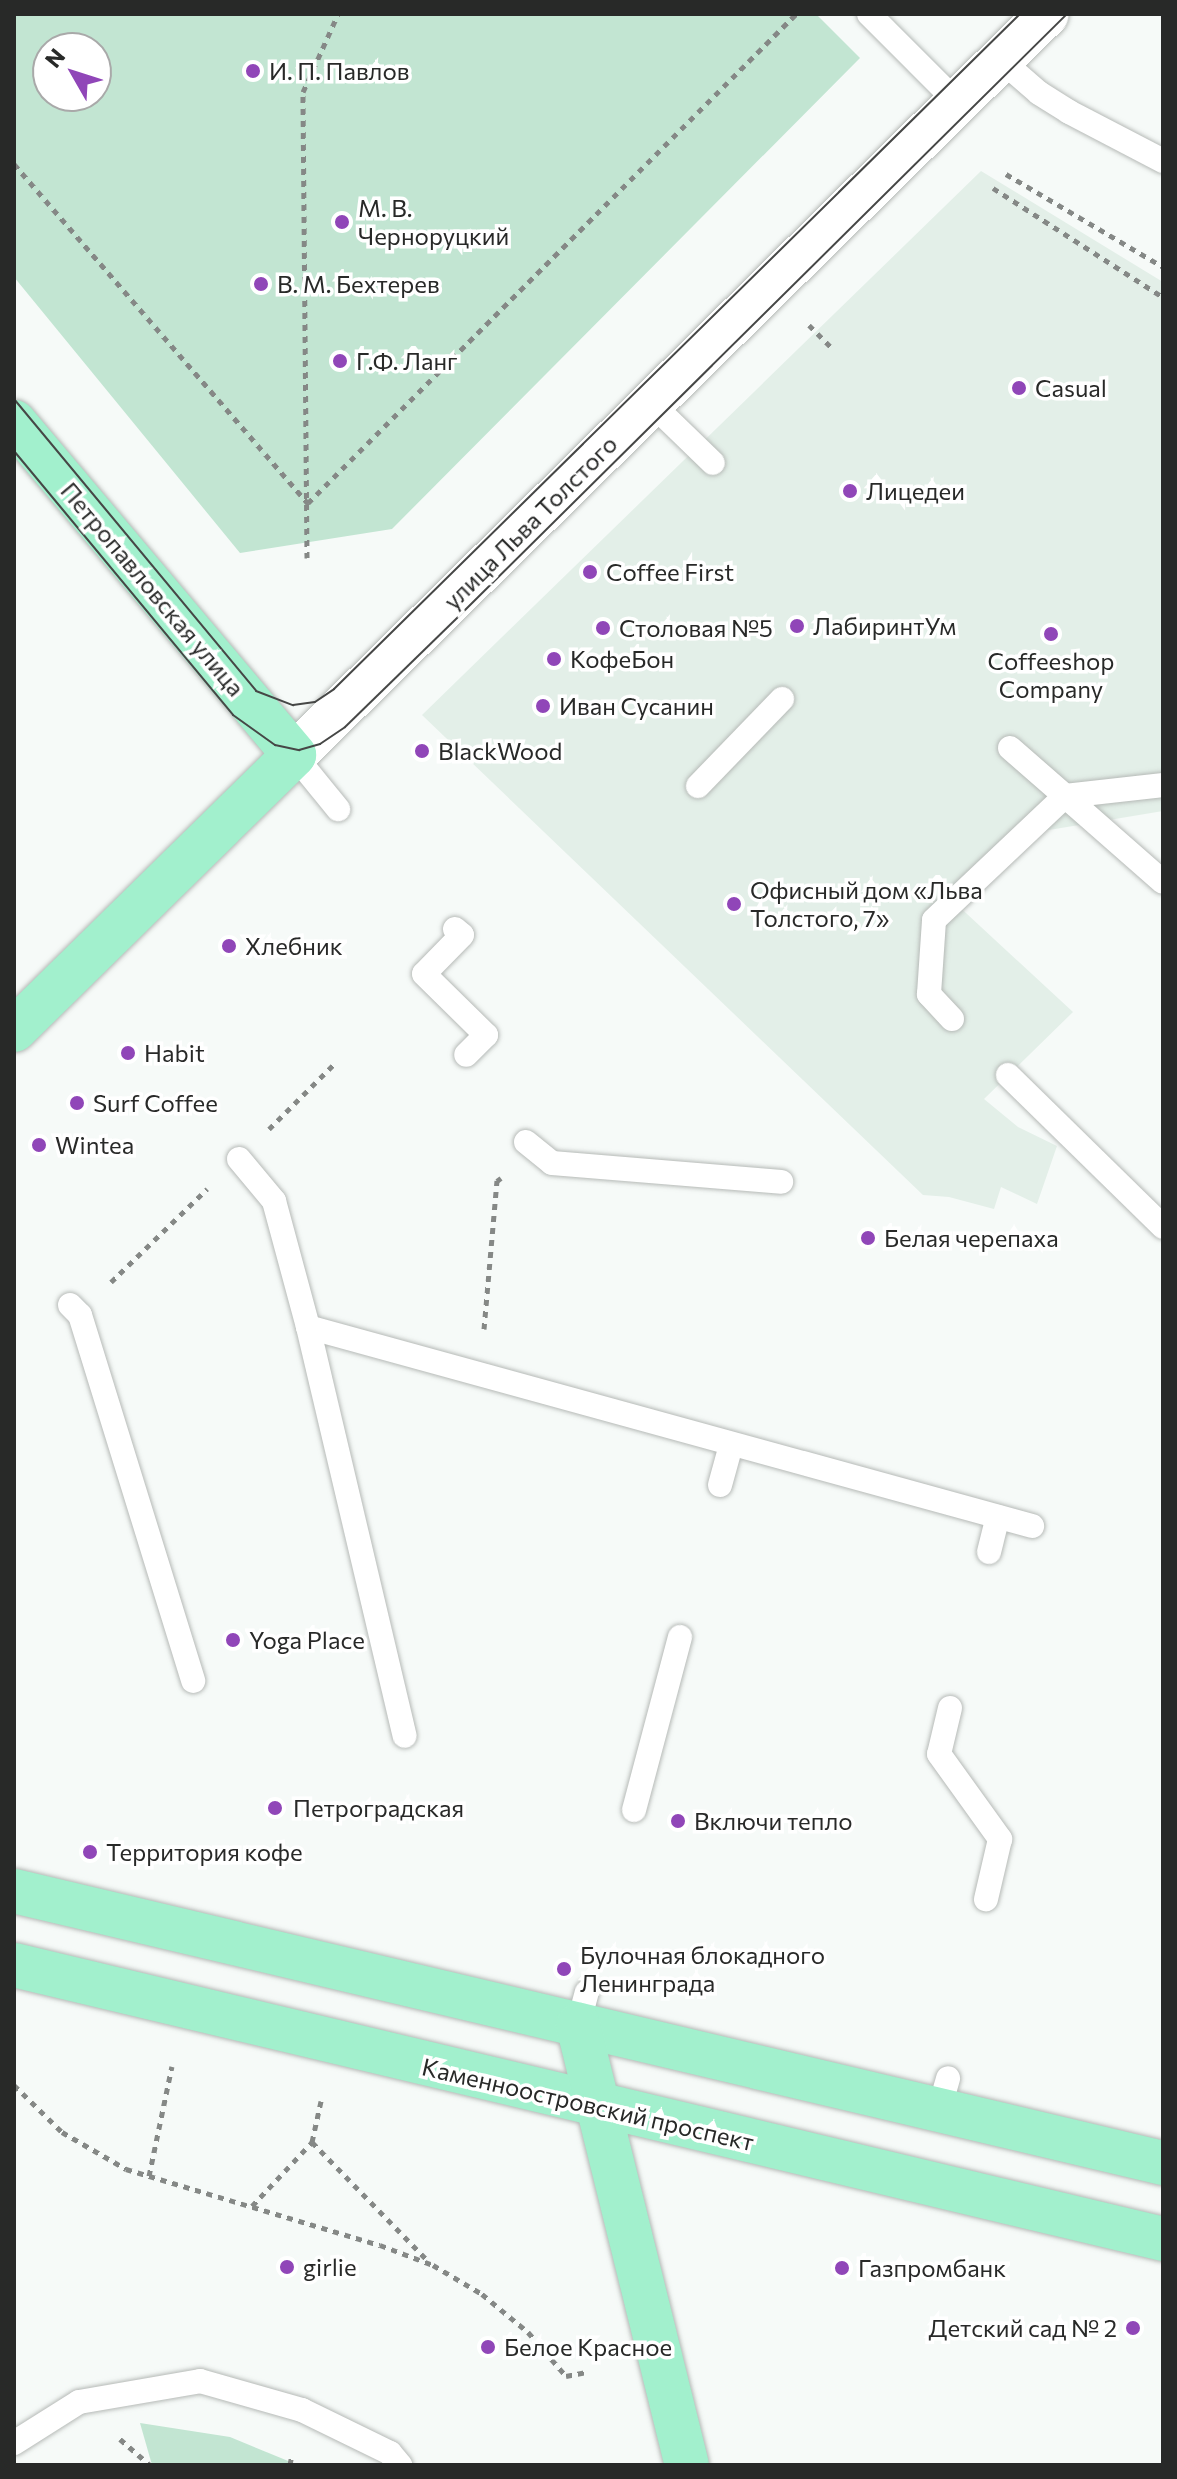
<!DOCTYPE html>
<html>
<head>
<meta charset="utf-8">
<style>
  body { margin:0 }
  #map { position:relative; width:1177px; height:2479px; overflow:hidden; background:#f6faf8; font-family:Commissioner,sans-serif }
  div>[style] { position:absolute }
  .built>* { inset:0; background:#e3efe8 }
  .green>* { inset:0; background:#c2e5d2 }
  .path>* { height:5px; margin-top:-2.5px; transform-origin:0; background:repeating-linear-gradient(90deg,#858886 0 6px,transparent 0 12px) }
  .roads { filter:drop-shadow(0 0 2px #b6bab7) drop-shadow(0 0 2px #b6bab7) }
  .lane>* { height:24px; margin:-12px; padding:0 12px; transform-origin:12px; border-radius:12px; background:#fff }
  .secondary>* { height:44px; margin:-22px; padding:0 22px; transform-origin:22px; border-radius:22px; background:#fff }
  .primary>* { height:44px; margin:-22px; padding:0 22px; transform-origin:22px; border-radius:22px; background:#a2f0cd }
  .tram>* { height:2px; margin:-1px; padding:0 1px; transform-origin:1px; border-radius:1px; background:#464746 }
  .dots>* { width:22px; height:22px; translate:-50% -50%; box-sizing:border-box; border:4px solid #fff; border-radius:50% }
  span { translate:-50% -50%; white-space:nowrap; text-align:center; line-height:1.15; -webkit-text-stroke:7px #fff; paint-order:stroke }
  .poi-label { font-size:24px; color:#282928 }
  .left { translate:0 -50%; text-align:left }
  .right { translate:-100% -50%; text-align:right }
  .street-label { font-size:24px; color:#282928 }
  .frame { position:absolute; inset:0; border:16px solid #282928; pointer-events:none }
  .north { position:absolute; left:32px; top:32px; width:80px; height:80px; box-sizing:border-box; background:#fff; border:2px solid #a9a9a9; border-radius:50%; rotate:309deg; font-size:22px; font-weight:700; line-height:32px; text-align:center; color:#282928 }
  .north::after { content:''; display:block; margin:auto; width:28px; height:36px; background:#9046b8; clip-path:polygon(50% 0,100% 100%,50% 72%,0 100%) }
</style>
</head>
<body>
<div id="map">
  <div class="built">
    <div style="clip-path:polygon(981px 171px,1163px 282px,1163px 811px,1025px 834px,953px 901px,1073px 1012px,984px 1099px,1018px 1127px,1057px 1146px,1037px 1204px,1001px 1187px,994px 1209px,949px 1197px,923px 1195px,422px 715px)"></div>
  </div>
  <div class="green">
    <div style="clip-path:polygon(evenodd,14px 14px,816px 14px,860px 58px,392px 529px,240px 553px,14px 277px,14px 14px,48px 48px,96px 48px,96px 96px,48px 96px,48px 48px)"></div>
    <div style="clip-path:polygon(140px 2423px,230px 2437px,298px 2465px,152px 2465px)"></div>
  </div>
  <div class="path">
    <div style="left:14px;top:164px;width:449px;rotate:49.1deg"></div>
    <div style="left:308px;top:503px;width:691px;rotate:-45.06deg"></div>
    <div style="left:1006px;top:174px;width:182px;rotate:30.6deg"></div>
    <div style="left:993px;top:188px;width:202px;rotate:32.7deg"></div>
    <div style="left:809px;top:325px;width:31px;rotate:45deg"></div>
    <div style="left:307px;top:558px;width:466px;rotate:-90.5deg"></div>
    <div style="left:303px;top:92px;width:85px;rotate:-65.8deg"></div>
    <div style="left:269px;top:1129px;width:91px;rotate:-45deg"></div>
    <div style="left:111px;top:1282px;width:134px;rotate:-44.1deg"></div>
    <div style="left:484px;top:1329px;width:149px;rotate:-85deg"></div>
    <div style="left:497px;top:1181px;width:5px;rotate:-37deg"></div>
    <div style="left:14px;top:2085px;width:67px;rotate:44.4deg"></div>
    <div style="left:62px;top:2132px;width:74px;rotate:30deg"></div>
    <div style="left:126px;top:2169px;width:265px;rotate:16.7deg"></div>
    <div style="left:380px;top:2245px;width:57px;rotate:20.7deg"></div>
    <div style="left:433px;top:2265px;width:57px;rotate:30.6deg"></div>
    <div style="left:482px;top:2294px;width:60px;rotate:39.6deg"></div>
    <div style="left:528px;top:2332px;width:58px;rotate:49.2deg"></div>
    <div style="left:566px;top:2376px;width:21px;rotate:-11deg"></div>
    <div style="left:312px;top:2142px;width:42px;rotate:-77.6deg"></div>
    <div style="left:149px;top:2176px;width:112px;rotate:-78.2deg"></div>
    <div style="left:252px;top:2206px;width:88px;rotate:-46.8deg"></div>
    <div style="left:312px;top:2142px;width:168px;rotate:45.7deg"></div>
    <div style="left:120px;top:2439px;width:40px;rotate:41deg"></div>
    <div style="left:290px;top:2465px;width:11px;rotate:-80deg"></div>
  </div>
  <div class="roads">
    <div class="lane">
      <div style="left:869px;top:14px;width:124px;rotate:45deg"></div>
      <div style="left:1001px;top:60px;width:50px;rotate:41deg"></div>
      <div style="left:1039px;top:93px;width:36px;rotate:32deg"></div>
      <div style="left:1069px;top:112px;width:106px;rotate:27.5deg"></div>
      <div style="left:651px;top:403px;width:86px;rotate:44.1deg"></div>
      <div style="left:1010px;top:748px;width:73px;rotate:41.1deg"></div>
      <div style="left:1065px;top:796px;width:99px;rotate:-6.4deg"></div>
      <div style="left:294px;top:755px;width:70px;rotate:50.8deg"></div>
      <div style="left:698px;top:786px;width:121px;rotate:-46deg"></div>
      <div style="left:455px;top:929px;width:9px;rotate:41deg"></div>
      <div style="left:462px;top:935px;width:54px;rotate:134.3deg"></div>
      <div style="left:424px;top:974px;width:87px;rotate:44.5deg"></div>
      <div style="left:486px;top:1035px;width:28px;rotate:135deg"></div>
      <div style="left:952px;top:1019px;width:34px;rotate:-133deg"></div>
      <div style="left:929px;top:994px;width:74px;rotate:-86.1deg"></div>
      <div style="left:934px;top:920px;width:180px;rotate:-43.4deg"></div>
      <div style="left:1065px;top:796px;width:130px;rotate:41.3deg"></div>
      <div style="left:1008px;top:1075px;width:217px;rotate:44.4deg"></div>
      <div style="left:526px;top:1142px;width:33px;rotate:39deg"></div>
      <div style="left:552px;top:1163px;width:230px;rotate:4.7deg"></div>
      <div style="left:239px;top:1159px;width:55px;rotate:50.2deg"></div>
      <div style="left:274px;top:1201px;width:131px;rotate:74.9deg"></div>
      <div style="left:308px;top:1327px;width:420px;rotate:76.7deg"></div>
      <div style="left:70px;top:1305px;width:14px;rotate:45deg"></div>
      <div style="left:80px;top:1315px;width:383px;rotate:72.8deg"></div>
      <div style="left:308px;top:1327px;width:751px;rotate:15.37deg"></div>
      <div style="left:720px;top:1485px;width:41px;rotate:-74.6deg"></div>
      <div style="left:989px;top:1552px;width:36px;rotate:-76deg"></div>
      <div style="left:950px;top:1708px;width:47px;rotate:103.4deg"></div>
      <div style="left:939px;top:1754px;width:105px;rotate:54.3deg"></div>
      <div style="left:1000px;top:1839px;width:62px;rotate:103.1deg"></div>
      <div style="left:634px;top:1810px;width:179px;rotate:-75.1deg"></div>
      <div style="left:578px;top:2025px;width:34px;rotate:-75deg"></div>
      <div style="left:939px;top:2110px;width:33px;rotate:-74deg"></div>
      <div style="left:14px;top:2443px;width:77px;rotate:-32.2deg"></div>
      <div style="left:79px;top:2402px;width:123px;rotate:-9.8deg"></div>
      <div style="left:200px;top:2381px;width:106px;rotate:15.9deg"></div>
      <div style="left:302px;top:2410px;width:98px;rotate:26deg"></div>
      <div style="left:390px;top:2453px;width:16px;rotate:50deg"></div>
    </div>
    <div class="secondary">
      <div style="left:294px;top:755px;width:1056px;rotate:-44.54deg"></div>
    </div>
    <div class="primary">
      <div style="left:14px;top:422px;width:435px;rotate:49.9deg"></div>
      <div style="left:294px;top:755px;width:392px;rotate:135.5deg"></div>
      <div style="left:14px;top:1891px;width:1181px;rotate:13.32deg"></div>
      <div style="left:14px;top:1965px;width:1181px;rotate:13.41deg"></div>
      <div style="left:578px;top:2025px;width:453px;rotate:76.1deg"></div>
    </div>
  </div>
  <div class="tram">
    <div style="left:14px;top:399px;width:379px;rotate:50.3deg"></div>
    <div style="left:256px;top:691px;width:40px;rotate:21deg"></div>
    <div style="left:293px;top:705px;width:22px;rotate:-8deg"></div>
    <div style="left:315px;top:702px;width:23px;rotate:-34deg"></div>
    <div style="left:334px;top:689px;width:962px;rotate:-44.54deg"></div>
    <div style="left:14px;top:451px;width:343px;rotate:50.3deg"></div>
    <div style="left:233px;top:715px;width:52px;rotate:35.5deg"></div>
    <div style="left:275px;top:745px;width:25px;rotate:12deg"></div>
    <div style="left:299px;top:750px;width:22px;rotate:-16deg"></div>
    <div style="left:320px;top:744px;width:30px;rotate:-34deg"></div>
    <div style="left:345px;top:727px;width:161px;rotate:-44.2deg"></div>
    <div style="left:460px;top:615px;width:854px;rotate:-44.72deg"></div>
  </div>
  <div class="dots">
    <div style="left:253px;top:71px;background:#9046b8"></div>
    <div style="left:342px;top:222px;background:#9046b8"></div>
    <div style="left:261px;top:284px;background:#9046b8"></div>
    <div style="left:340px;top:361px;background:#9046b8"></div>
    <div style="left:1019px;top:388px;background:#9046b8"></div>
    <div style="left:850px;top:491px;background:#9046b8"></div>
    <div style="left:590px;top:572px;background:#9046b8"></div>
    <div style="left:797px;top:626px;background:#9046b8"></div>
    <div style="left:603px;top:628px;background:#9046b8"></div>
    <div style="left:1051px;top:634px;background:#9046b8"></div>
    <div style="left:554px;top:659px;background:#9046b8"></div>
    <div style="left:543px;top:706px;background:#9046b8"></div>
    <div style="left:422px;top:751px;background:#9046b8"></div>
    <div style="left:734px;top:904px;background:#9046b8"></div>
    <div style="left:229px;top:946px;background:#9046b8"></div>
    <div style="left:128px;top:1053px;background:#9046b8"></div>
    <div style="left:77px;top:1103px;background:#9046b8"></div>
    <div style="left:39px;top:1145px;background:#9046b8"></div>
    <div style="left:868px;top:1238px;background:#9046b8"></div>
    <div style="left:233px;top:1640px;background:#9046b8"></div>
    <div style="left:275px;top:1808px;background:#9046b8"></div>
    <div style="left:678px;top:1821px;background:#9046b8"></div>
    <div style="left:90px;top:1852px;background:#9046b8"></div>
    <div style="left:564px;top:1969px;background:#9046b8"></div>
    <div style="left:287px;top:2267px;background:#9046b8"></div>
    <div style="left:842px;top:2268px;background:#9046b8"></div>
    <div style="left:1133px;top:2328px;background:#9046b8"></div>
    <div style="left:488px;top:2347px;background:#9046b8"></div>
  </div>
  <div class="poi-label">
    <span class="left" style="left:269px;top:71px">И. П. Павлов</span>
    <span class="left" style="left:358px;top:222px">М. В.<br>Черноруцкий</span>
    <span class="left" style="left:277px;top:284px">В. М. Бехтерев</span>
    <span class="left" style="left:356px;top:361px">Г.Ф. Ланг</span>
    <span class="left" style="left:1035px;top:388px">Casual</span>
    <span class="left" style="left:866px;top:491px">Лицедеи</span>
    <span class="left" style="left:606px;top:572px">Coffee First</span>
    <span class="left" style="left:813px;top:626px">ЛабиринтУм</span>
    <span class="left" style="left:619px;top:628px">Столовая №5</span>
    <span class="left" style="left:570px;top:659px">КофеБон</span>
    <span style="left:1051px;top:675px">Coffeeshop<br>Company</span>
    <span class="left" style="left:559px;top:706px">Иван Сусанин</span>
    <span class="left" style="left:438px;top:751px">BlackWood</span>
    <span class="left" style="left:750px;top:904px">Офисный дом «Льва<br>Толстого, 7»</span>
    <span class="left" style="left:245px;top:946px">Хлебник</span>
    <span class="left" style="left:144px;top:1053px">Habit</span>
    <span class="left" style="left:93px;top:1103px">Surf Coffee</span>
    <span class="left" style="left:55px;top:1145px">Wintea</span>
    <span class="left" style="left:884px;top:1238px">Белая черепаха</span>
    <span class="left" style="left:249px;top:1640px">Yoga Place</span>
    <span class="left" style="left:293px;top:1808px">Петроградская</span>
    <span class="left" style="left:694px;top:1821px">Включи тепло</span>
    <span class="left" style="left:106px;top:1852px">Территория кофе</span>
    <span class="left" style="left:580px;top:1969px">Булочная блокадного<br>Ленинграда</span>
    <span class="left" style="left:303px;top:2267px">girlie</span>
    <span class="left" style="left:858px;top:2268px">Газпромбанк</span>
    <span class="right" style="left:1117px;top:2328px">Детский сад № 2</span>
    <span class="left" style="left:504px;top:2347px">Белое Красное</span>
  </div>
  <div class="street-label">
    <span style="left:530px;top:522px;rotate:-45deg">улица Льва Толстого</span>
    <span style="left:153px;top:589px;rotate:50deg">Петропавловская улица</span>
    <span style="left:588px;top:2104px;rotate:13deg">Каменноостровский проспект</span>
  </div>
  <div class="frame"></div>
  <div class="north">N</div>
</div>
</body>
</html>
